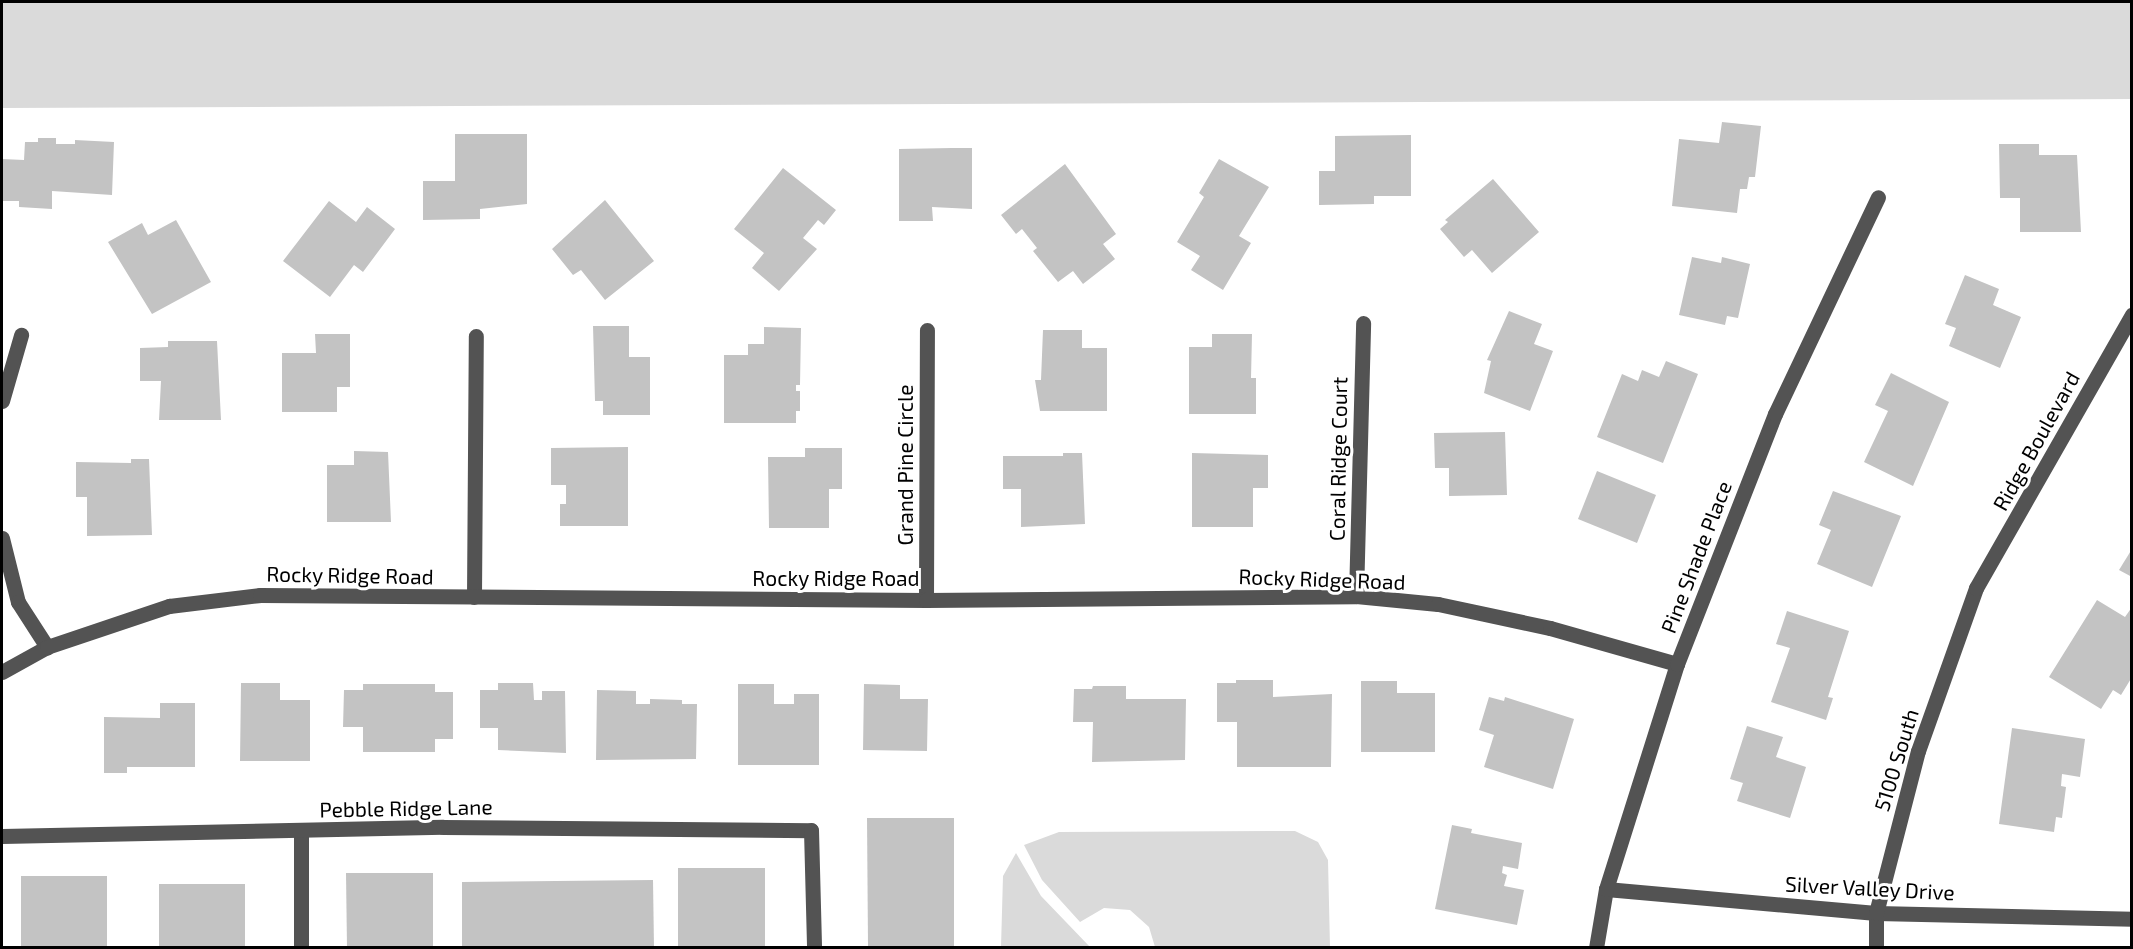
<!DOCTYPE html>
<html>
<head>
<meta charset="utf-8">
<style>
  body { margin:0 }
  #map { position:relative; width:2133px; height:949px; overflow:hidden; background:#fff; font-family:"Exo 2",sans-serif }
  div>[style] { position:absolute }
  .green>* { inset:0; background:#dadada }
  .building>* { inset:0; background:#c3c3c3 }
  .minor>* { height:15px; margin:-7.5px; padding:0 7.5px; transform-origin:7.5px; border-radius:7.5px; background:#535353 }
  span { translate:-50% -50%; white-space:nowrap; text-align:center; line-height:1.15; -webkit-text-stroke:6px #fff; paint-order:stroke }
  .street-label { font-size:21px; color:#000 }
  .frame { position:absolute; inset:0; border:3px solid #000; pointer-events:none }
</style>
</head>
<body>
<div id="map">
  <div class="green">
    <div style="clip-path:polygon(2px 2px,2131px 2px,2132px 99px,2px 108px)"></div>
    <div style="clip-path:polygon(1295px 831px,1318px 842px,1328px 860px,1330px 947px,1155px 947px,1149px 927px,1130px 910px,1104px 908px,1080px 922px,1042px 880px,1024px 845px,1059px 832px)"></div>
    <div style="clip-path:polygon(1016px 853px,1041px 896px,1090px 947px,1001px 947px,1003px 876px)"></div>
  </div>
  <div class="building">
    <div style="clip-path:polygon(1722px 122px,1761px 126px,1755px 177px,1749px 177px,1747px 189px,1740px 189px,1737px 213px,1672px 206px,1679px 139px,1719px 143px)"></div>
    <div style="clip-path:polygon(455px 134px,527px 134px,527px 204px,480px 209px,480px 219px,423px 220px,423px 181px,455px 181px)"></div>
    <div style="clip-path:polygon(1411px 135px,1411px 196px,1374px 196px,1374px 204px,1319px 205px,1319px 171px,1335px 171px,1335px 136px)"></div>
    <div style="clip-path:polygon(38px 138px,56px 138px,56px 144px,75px 144px,75px 140px,114px 142px,112px 195px,52px 191px,52px 209px,19px 207px,19px 201px,2px 201px,2px 159px,24px 160px,25px 142px,38px 142px)"></div>
    <div style="clip-path:polygon(1999px 144px,2039px 144px,2039px 155px,2077px 155px,2081px 232px,2020px 232px,2020px 198px,2000px 198px)"></div>
    <div style="clip-path:polygon(952px 148px,972px 148px,972px 209px,932px 207px,933px 221px,899px 221px,899px 149px)"></div>
    <div style="clip-path:polygon(1219px 159px,1269px 187px,1239px 236px,1251px 243px,1223px 290px,1191px 270px,1200px 256px,1177px 242px,1204px 197px,1199px 193px)"></div>
    <div style="clip-path:polygon(1065px 164px,1116px 234px,1103px 244px,1115px 259px,1083px 284px,1073px 271px,1058px 282px,1033px 251px,1037px 248px,1022px 229px,1016px 234px,1001px 215px)"></div>
    <div style="clip-path:polygon(783px 168px,836px 210px,824px 225px,818px 220px,803px 238px,817px 249px,779px 291px,752px 268px,764px 253px,734px 229px)"></div>
    <div style="clip-path:polygon(1493px 179px,1539px 232px,1492px 273px,1472px 250px,1464px 257px,1440px 229px,1448px 222px,1445px 220px)"></div>
    <div style="clip-path:polygon(605px 200px,654px 261px,605px 300px,581px 270px,573px 275px,552px 249px)"></div>
    <div style="clip-path:polygon(329px 201px,356px 222px,367px 207px,395px 229px,363px 272px,354px 265px,330px 297px,283px 261px)"></div>
    <div style="clip-path:polygon(176px 220px,211px 282px,152px 314px,108px 242px,142px 223px,148px 235px)"></div>
    <div style="clip-path:polygon(1692px 257px,1721px 263px,1722px 257px,1750px 264px,1738px 318px,1727px 316px,1725px 325px,1679px 315px)"></div>
    <div style="clip-path:polygon(1965px 275px,1999px 289px,1993px 305px,2021px 317px,2000px 368px,1949px 346px,1956px 328px,1945px 324px)"></div>
    <div style="clip-path:polygon(1509px 311px,1542px 324px,1534px 344px,1553px 351px,1530px 411px,1484px 393px,1491px 361px,1487px 360px)"></div>
    <div style="clip-path:polygon(593px 326px,629px 326px,629px 357px,650px 357px,650px 415px,603px 415px,603px 401px,595px 401px)"></div>
    <div style="clip-path:polygon(764px 327px,801px 328px,800px 385px,796px 385px,796px 391px,800px 391px,800px 411px,796px 411px,796px 423px,724px 423px,724px 355px,748px 355px,748px 344px,764px 344px)"></div>
    <div style="clip-path:polygon(1043px 330px,1082px 330px,1082px 348px,1107px 348px,1107px 411px,1040px 411px,1035px 380px,1041px 380px)"></div>
    <div style="clip-path:polygon(315px 334px,350px 334px,350px 387px,337px 387px,337px 412px,282px 412px,282px 353px,316px 353px)"></div>
    <div style="clip-path:polygon(1212px 334px,1252px 334px,1251px 378px,1256px 378px,1256px 414px,1189px 414px,1189px 347px,1212px 347px)"></div>
    <div style="clip-path:polygon(168px 341px,217px 341px,221px 420px,159px 420px,161px 381px,140px 381px,140px 348px,168px 347px)"></div>
    <div style="clip-path:polygon(1666px 361px,1698px 374px,1663px 463px,1597px 437px,1622px 374px,1638px 381px,1642px 370px,1659px 377px)"></div>
    <div style="clip-path:polygon(1891px 373px,1949px 402px,1913px 486px,1864px 462px,1888px 411px,1875px 405px)"></div>
    <div style="clip-path:polygon(1505px 432px,1507px 495px,1449px 496px,1449px 468px,1435px 468px,1434px 433px)"></div>
    <div style="clip-path:polygon(628px 447px,628px 526px,560px 526px,560px 504px,566px 504px,566px 485px,551px 485px,551px 448px)"></div>
    <div style="clip-path:polygon(805px 448px,842px 448px,842px 489px,829px 489px,829px 528px,769px 528px,768px 457px,805px 457px)"></div>
    <div style="clip-path:polygon(354px 451px,388px 452px,391px 522px,327px 522px,327px 465px,354px 465px)"></div>
    <div style="clip-path:polygon(1063px 453px,1082px 453px,1085px 524px,1021px 527px,1021px 489px,1003px 489px,1003px 456px,1063px 456px)"></div>
    <div style="clip-path:polygon(1192px 453px,1268px 455px,1268px 488px,1253px 488px,1253px 527px,1192px 527px)"></div>
    <div style="clip-path:polygon(131px 459px,149px 459px,152px 535px,87px 536px,87px 497px,76px 497px,76px 462px,131px 463px)"></div>
    <div style="clip-path:polygon(1597px 471px,1656px 495px,1637px 543px,1578px 519px)"></div>
    <div style="clip-path:polygon(1833px 491px,1901px 516px,1872px 587px,1817px 564px,1831px 530px,1819px 525px)"></div>
    <div style="clip-path:polygon(2132px 549px,2132px 577px,2119px 570px)"></div>
    <div style="clip-path:polygon(2097px 600px,2125px 617px,2132px 607px,2132px 677px,2121px 695px,2113px 690px,2101px 709px,2049px 677px)"></div>
    <div style="clip-path:polygon(1787px 611px,1849px 631px,1828px 697px,1833px 698px,1826px 720px,1771px 702px,1790px 648px,1776px 644px)"></div>
    <div style="clip-path:polygon(1236px 680px,1273px 680px,1273px 697px,1332px 694px,1331px 767px,1237px 767px,1237px 722px,1217px 722px,1217px 683px,1236px 683px)"></div>
    <div style="clip-path:polygon(1361px 681px,1397px 681px,1397px 693px,1435px 693px,1435px 752px,1361px 752px)"></div>
    <div style="clip-path:polygon(241px 683px,280px 683px,280px 700px,310px 700px,310px 761px,240px 761px)"></div>
    <div style="clip-path:polygon(498px 683px,533px 683px,534px 700px,542px 700px,542px 691px,565px 691px,566px 753px,498px 750px,498px 728px,480px 728px,480px 690px,498px 690px)"></div>
    <div style="clip-path:polygon(363px 684px,435px 684px,435px 692px,453px 692px,453px 739px,435px 739px,435px 752px,363px 752px,363px 727px,343px 727px,344px 690px,363px 690px)"></div>
    <div style="clip-path:polygon(738px 684px,774px 684px,774px 704px,794px 704px,794px 694px,819px 694px,819px 765px,738px 765px)"></div>
    <div style="clip-path:polygon(864px 684px,900px 685px,900px 699px,928px 699px,927px 751px,863px 750px)"></div>
    <div style="clip-path:polygon(1093px 686px,1126px 686px,1126px 699px,1186px 699px,1185px 760px,1092px 762px,1093px 722px,1073px 722px,1074px 689px,1092px 689px)"></div>
    <div style="clip-path:polygon(597px 690px,636px 691px,636px 704px,650px 704px,650px 699px,682px 700px,682px 704px,697px 704px,696px 759px,596px 760px)"></div>
    <div style="clip-path:polygon(1489px 697px,1504px 701px,1505px 697px,1574px 719px,1553px 789px,1484px 767px,1494px 735px,1479px 730px)"></div>
    <div style="clip-path:polygon(160px 703px,195px 703px,195px 767px,127px 767px,127px 773px,104px 773px,104px 717px,160px 718px)"></div>
    <div style="clip-path:polygon(1747px 726px,1783px 737px,1776px 757px,1806px 767px,1790px 818px,1737px 801px,1743px 783px,1730px 779px)"></div>
    <div style="clip-path:polygon(2012px 728px,2085px 739px,2080px 777px,2062px 774px,2061px 786px,2066px 787px,2062px 818px,2056px 817px,2054px 832px,1999px 824px)"></div>
    <div style="clip-path:polygon(867px 818px,954px 818px,954px 946px,868px 946px)"></div>
    <div style="clip-path:polygon(1452px 825px,1472px 829px,1471px 833px,1522px 843px,1518px 869px,1503px 866px,1502px 873px,1507px 875px,1504px 886px,1524px 890px,1517px 925px,1435px 909px)"></div>
    <div style="clip-path:polygon(678px 868px,765px 868px,765px 948px,678px 948px)"></div>
    <div style="clip-path:polygon(346px 873px,433px 873px,433px 948px,347px 948px)"></div>
    <div style="clip-path:polygon(21px 876px,107px 876px,107px 948px,21px 948px)"></div>
    <div style="clip-path:polygon(653px 880px,654px 948px,462px 948px,462px 882px)"></div>
    <div style="clip-path:polygon(159px 884px,245px 884px,245px 948px,159px 948px)"></div>
  </div>
  <div class="minor">
    <div style="left:2px;top:401px;width:69px;rotate:-73.9deg"></div>
    <div style="left:2px;top:538px;width:66px;rotate:76deg"></div>
    <div style="left:18px;top:602px;width:54px;rotate:57.2deg"></div>
    <div style="left:1356px;top:596px;width:273px;rotate:-88.5deg"></div>
    <div style="left:474px;top:597px;width:261px;rotate:-89.6deg"></div>
    <div style="left:926px;top:600px;width:270px;rotate:-89.8deg"></div>
    <div style="left:2px;top:672px;width:51px;rotate:-29.1deg"></div>
    <div style="left:47px;top:647px;width:129px;rotate:-18.6deg"></div>
    <div style="left:169px;top:606px;width:92px;rotate:-6.9deg"></div>
    <div style="left:260px;top:595px;width:666px;rotate:0.43deg"></div>
    <div style="left:926px;top:600px;width:430px;rotate:-0.5deg"></div>
    <div style="left:1356px;top:596px;width:82px;rotate:5.6deg"></div>
    <div style="left:1438px;top:604px;width:115px;rotate:12.1deg"></div>
    <div style="left:1550px;top:628px;width:132px;rotate:15.8deg"></div>
    <div style="left:301px;top:830px;width:118px;rotate:90deg"></div>
    <div style="left:2px;top:836px;width:441px;rotate:-1.2deg"></div>
    <div style="left:443px;top:827px;width:368px;rotate:0.5deg"></div>
    <div style="left:811px;top:830px;width:118px;rotate:88.5deg"></div>
    <div style="left:1606px;top:889px;width:271px;rotate:5.1deg"></div>
    <div style="left:1876px;top:913px;width:256px;rotate:1.3deg"></div>
    <div style="left:1596px;top:948px;width:60px;rotate:-80.4deg"></div>
    <div style="left:1606px;top:889px;width:236px;rotate:-72.5deg"></div>
    <div style="left:1677px;top:664px;width:269px;rotate:-68.6deg"></div>
    <div style="left:1775px;top:414px;width:240px;rotate:-64.6deg"></div>
    <div style="left:1876px;top:948px;width:35px;rotate:-90deg"></div>
    <div style="left:1876px;top:913px;width:167px;rotate:-75.5deg"></div>
    <div style="left:1918px;top:751px;width:173px;rotate:-70.4deg"></div>
    <div style="left:1976px;top:588px;width:315px;rotate:-60.3deg"></div>
  </div>
  <div class="street-label">
    <span style="left:2036px;top:441px;rotate:-61deg">Ridge Boulevard</span>
    <span style="left:1338px;top:459px;rotate:-89deg">Coral Ridge Court</span>
    <span style="left:905px;top:465px;rotate:-90deg">Grand Pine Circle</span>
    <span style="left:1696px;top:557px;rotate:-69deg">Pine Shade Place</span>
    <span style="left:350px;top:575px;rotate:1deg">Rocky Ridge Road</span>
    <span style="left:836px;top:578px">Rocky Ridge Road</span>
    <span style="left:1322px;top:579px;rotate:2deg">Rocky Ridge Road</span>
    <span style="left:1896px;top:760px;rotate:-73deg">5100 South</span>
    <span style="left:406px;top:808px;rotate:-1deg">Pebble Ridge Lane</span>
    <span style="left:1870px;top:888px;rotate:3deg">Silver Valley Drive</span>
  </div>
  <div class="frame"></div>
</div>
</body>
</html>
